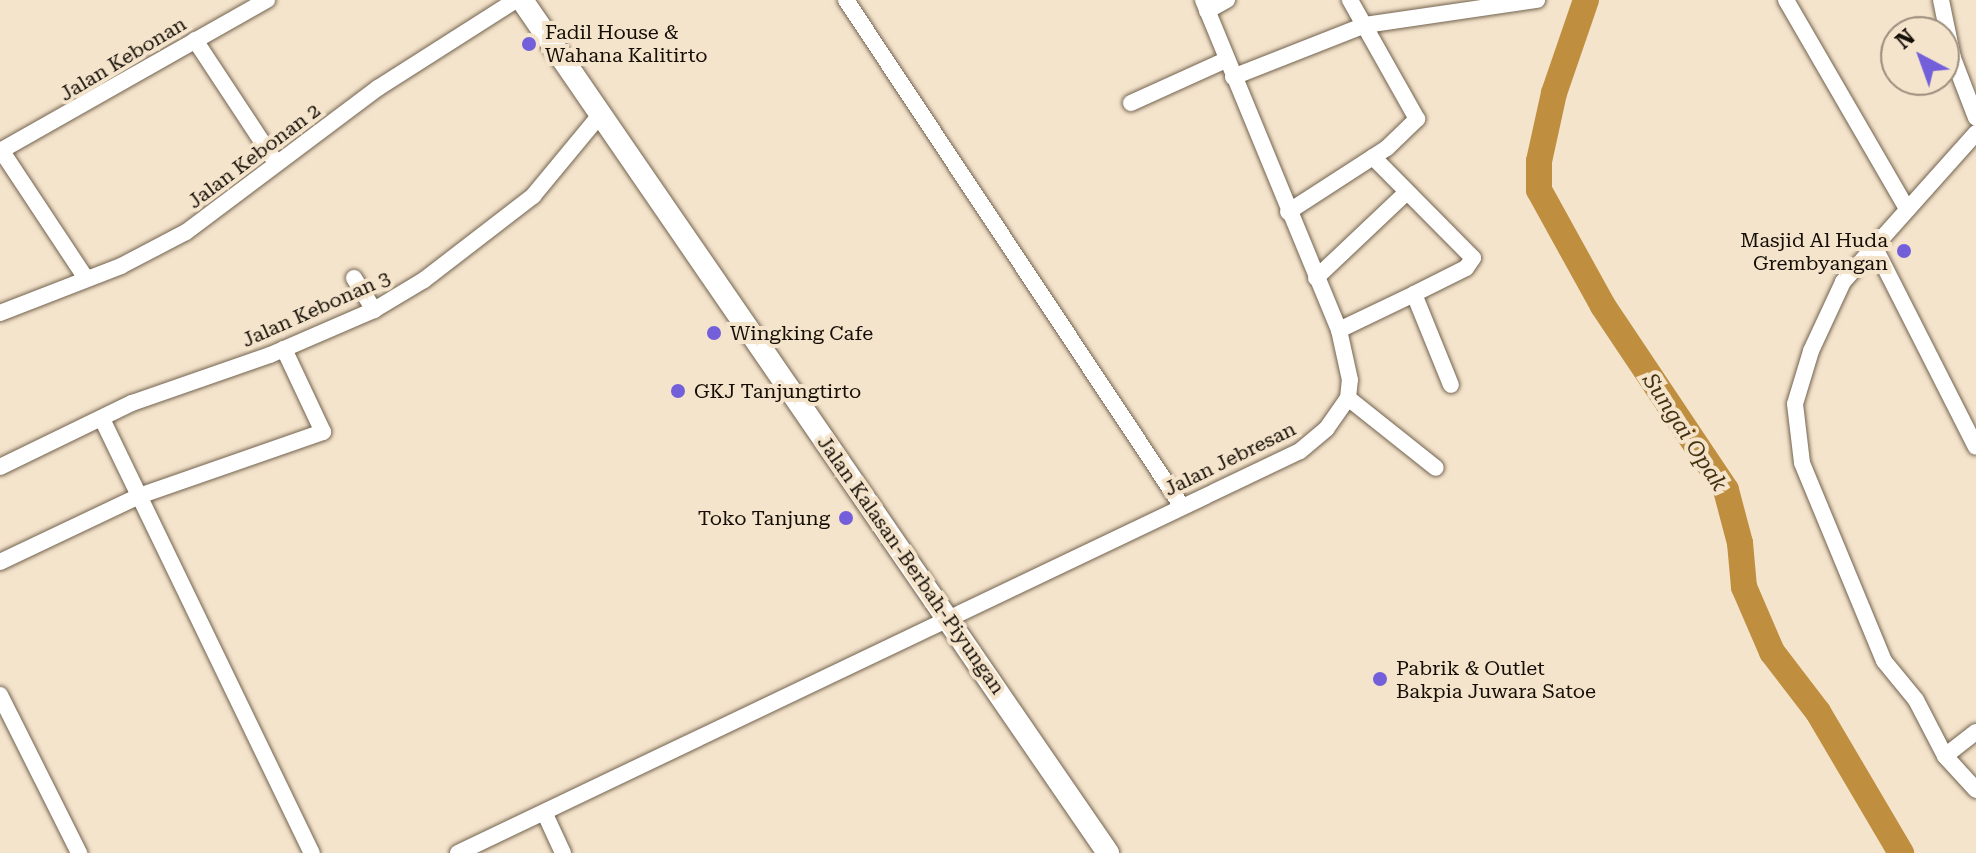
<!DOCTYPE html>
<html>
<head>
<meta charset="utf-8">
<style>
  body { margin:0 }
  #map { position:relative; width:1976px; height:853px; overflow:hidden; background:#f5e4cc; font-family:"Roboto Serif",serif }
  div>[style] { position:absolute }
  .river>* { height:26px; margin:-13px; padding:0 13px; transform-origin:13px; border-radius:13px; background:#bf8e3f }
  .roads { filter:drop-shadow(0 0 2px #72634f) drop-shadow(0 0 2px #72634f) }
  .street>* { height:16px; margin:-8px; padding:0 8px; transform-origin:8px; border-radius:8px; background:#fff }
  .secondary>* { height:22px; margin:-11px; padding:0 11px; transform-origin:11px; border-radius:11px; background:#fff }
  .dots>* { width:22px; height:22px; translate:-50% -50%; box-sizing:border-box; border:4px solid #f5e4cc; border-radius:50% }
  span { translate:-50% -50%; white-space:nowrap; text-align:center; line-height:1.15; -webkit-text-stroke:8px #f5e4cc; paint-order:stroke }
  .poi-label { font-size:20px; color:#140e06 }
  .left { translate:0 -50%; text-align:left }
  .right { translate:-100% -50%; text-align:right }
  .street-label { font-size:20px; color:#140e06 }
  .water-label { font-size:22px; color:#463210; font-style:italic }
  .north { position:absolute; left:1880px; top:16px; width:80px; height:80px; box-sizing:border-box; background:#f5e4cc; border:2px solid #9b8e7d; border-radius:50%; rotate:319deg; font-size:22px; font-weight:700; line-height:32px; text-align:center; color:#140e06 }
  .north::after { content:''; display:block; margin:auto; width:28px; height:36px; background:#735fd9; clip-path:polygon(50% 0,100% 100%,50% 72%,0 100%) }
</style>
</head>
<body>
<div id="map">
  <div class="river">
    <div style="left:1586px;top:0;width:98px;rotate:109deg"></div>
    <div style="left:1554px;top:93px;width:70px;rotate:102.4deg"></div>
    <div style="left:1539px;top:161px;width:29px;rotate:90deg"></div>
    <div style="left:1539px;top:190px;width:132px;rotate:61.1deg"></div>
    <div style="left:1603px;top:306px;width:221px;rotate:56.2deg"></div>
    <div style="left:1726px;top:490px;width:55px;rotate:75.2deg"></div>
    <div style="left:1740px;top:543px;width:44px;rotate:84.8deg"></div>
    <div style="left:1744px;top:587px;width:71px;rotate:66.7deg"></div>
    <div style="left:1772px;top:652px;width:76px;rotate:52.5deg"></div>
    <div style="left:1818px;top:712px;width:164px;rotate:59.5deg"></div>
  </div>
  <div class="roads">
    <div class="street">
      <div style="left:846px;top:0;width:606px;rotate:56.44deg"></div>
      <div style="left:1786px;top:0;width:241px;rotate:59.9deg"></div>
      <div style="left:1941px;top:0;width:59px;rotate:78.3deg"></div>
      <div style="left:1953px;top:58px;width:64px;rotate:69deg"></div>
      <div style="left:1207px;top:11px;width:23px;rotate:-29deg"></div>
      <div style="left:195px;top:40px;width:147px;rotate:56.6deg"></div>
      <div style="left:1233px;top:77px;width:142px;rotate:-21.5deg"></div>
      <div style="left:1365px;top:25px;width:174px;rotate:-8.3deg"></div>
      <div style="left:1131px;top:103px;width:104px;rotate:-24.4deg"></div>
      <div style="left:1976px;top:133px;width:200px;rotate:131.8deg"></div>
      <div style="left:1843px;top:282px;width:76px;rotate:114.9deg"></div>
      <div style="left:1811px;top:351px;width:55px;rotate:106.8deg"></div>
      <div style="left:1795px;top:404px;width:59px;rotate:83.2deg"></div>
      <div style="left:1802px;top:463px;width:214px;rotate:67.5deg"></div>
      <div style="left:1884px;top:661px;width:50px;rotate:50.6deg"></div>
      <div style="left:1916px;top:700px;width:63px;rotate:62.6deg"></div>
      <div style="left:1945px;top:756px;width:46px;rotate:47.6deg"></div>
      <div style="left:1px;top:150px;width:152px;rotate:56.5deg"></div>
      <div style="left:0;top:151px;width:307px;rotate:-29.5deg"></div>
      <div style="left:1373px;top:157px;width:142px;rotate:45.3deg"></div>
      <div style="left:1473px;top:258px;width:12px;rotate:125deg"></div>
      <div style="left:1466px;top:268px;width:58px;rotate:153.4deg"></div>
      <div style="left:1288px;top:212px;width:118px;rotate:-32.9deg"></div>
      <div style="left:1387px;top:148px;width:42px;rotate:-44deg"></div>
      <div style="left:1417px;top:119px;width:137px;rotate:-119.4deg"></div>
      <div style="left:1874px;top:246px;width:225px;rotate:63.1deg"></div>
      <div style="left:354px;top:278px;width:38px;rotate:58deg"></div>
      <div style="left:1316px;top:278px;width:124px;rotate:-43.4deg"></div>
      <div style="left:0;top:313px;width:130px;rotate:-21.2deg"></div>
      <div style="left:121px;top:266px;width:73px;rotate:-27.6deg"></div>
      <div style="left:186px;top:232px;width:240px;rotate:-36.9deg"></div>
      <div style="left:378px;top:88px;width:164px;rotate:-32.5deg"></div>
      <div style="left:1339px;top:330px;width:83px;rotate:-25.6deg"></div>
      <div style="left:1414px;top:294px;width:98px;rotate:67.9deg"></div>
      <div style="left:1348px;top:398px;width:112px;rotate:38.5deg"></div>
      <div style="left:102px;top:419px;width:482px;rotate:64.2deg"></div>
      <div style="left:0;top:467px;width:147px;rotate:-25.9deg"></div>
      <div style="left:132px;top:403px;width:146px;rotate:-19.2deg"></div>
      <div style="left:270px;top:355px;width:113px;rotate:-23.4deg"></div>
      <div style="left:374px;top:310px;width:58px;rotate:-31deg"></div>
      <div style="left:424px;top:280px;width:138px;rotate:-37.6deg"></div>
      <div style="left:533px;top:196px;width:105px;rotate:-50.4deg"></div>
      <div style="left:0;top:562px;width:154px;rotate:-25.4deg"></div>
      <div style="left:139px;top:496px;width:195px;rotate:-19.2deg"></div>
      <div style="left:323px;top:432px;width:92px;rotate:-115.2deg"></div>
      <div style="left:0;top:695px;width:177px;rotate:63.4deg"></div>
      <div style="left:1945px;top:756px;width:39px;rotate:-38deg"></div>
      <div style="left:545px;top:814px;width:43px;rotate:65.2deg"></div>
      <div style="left:458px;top:853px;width:933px;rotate:-25.52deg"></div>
      <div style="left:1300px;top:451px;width:35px;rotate:-40deg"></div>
      <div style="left:1327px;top:428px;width:37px;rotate:-55deg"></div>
      <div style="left:1348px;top:398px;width:18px;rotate:-84deg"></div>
      <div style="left:1350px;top:380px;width:51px;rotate:-102.4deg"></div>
      <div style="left:1339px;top:330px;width:357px;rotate:-112.4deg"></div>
    </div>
    <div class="secondary">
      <div style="left:522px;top:0;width:1035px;rotate:55.51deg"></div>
    </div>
  </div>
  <div class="dots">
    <div style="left:529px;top:44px;background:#735fd9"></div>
    <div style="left:1904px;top:251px;background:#735fd9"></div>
    <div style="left:714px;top:333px;background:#735fd9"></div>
    <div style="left:678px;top:391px;background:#735fd9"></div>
    <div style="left:846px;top:518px;background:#735fd9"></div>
    <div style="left:1380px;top:679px;background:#735fd9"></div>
  </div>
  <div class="poi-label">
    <span class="left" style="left:545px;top:44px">Fadil House &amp;<br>Wahana Kalitirto</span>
    <span class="right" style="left:1888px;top:252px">Masjid Al Huda<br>Grembyangan</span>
    <span class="left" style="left:730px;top:333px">Wingking Cafe</span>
    <span class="left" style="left:694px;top:391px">GKJ Tanjungtirto</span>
    <span class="right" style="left:830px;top:518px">Toko Tanjung</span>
    <span class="left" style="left:1396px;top:680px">Pabrik &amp; Outlet<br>Bakpia Juwara Satoe</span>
  </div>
  <div class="street-label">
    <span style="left:123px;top:59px;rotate:-31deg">Jalan Kebonan</span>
    <span style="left:254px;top:156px;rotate:-37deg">Jalan Kebonan 2</span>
    <span style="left:316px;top:309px;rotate:-24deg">Jalan Kebonan 3</span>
    <span style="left:1230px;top:459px;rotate:-26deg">Jalan Jebresan</span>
    <span style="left:911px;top:565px;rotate:55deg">Jalan Kalasan-Berbah-Piyungan</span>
  </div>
  <div class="water-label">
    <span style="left:1685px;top:432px;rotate:57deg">Sungai Opak</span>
  </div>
  <div class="north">N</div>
</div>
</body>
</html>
